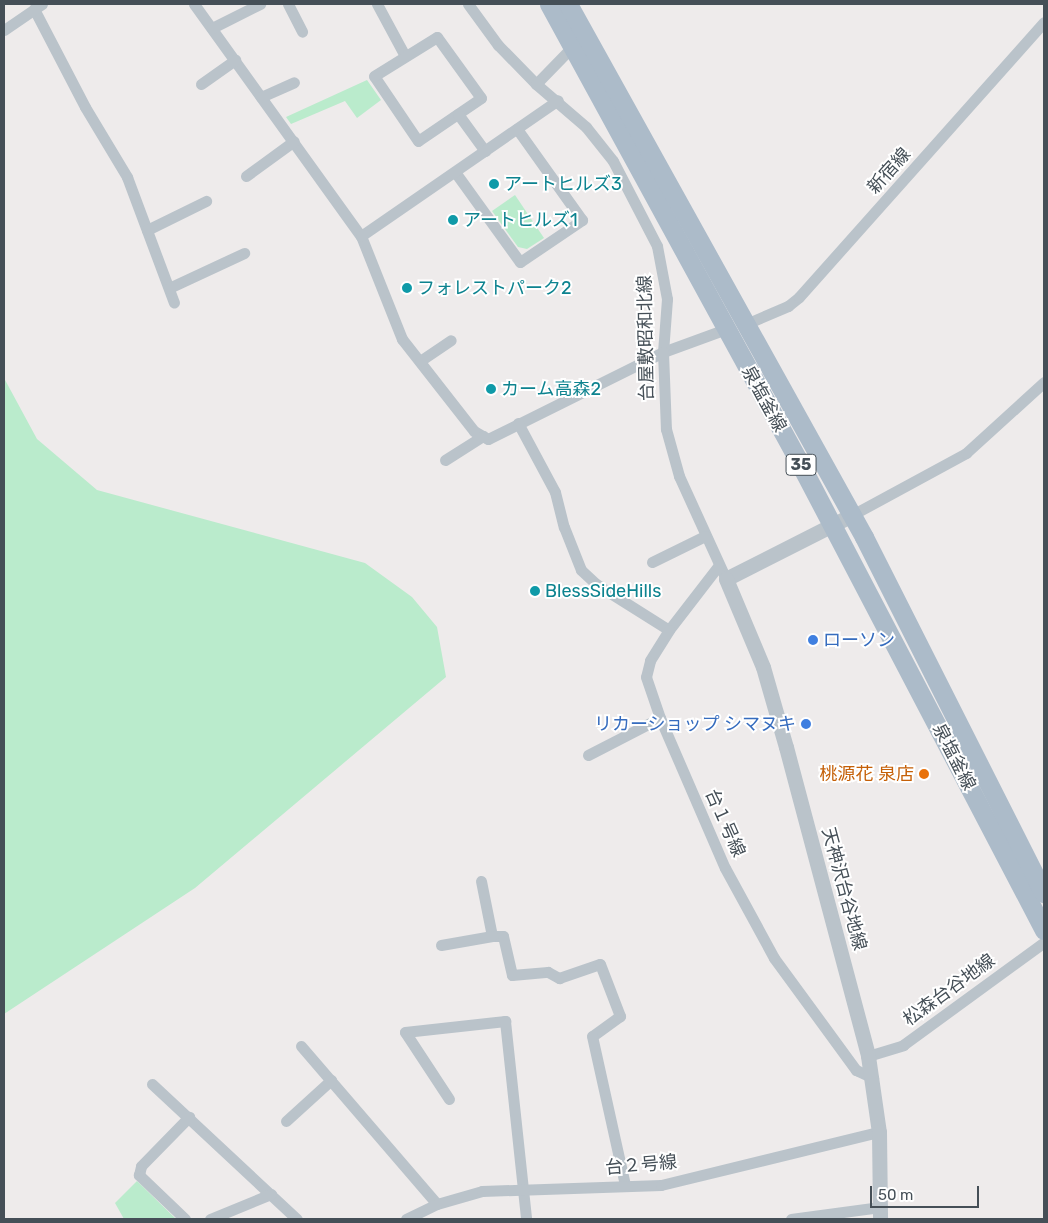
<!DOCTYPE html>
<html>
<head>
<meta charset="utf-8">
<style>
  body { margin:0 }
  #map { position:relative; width:1048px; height:1223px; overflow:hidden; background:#eeebeb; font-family:Rubik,"Noto Sans JP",sans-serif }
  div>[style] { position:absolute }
  .green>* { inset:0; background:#baebcc }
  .minor>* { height:11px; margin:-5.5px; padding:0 5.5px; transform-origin:5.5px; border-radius:5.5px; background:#bac3ca }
  .tertiary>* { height:15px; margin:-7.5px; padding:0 7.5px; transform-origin:7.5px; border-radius:7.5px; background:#bac3ca }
  .primary>* { height:19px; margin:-9.5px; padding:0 9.5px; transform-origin:9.5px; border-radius:9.5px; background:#acbbc9 }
  .dots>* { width:14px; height:14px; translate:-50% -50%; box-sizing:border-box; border:2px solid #fff; border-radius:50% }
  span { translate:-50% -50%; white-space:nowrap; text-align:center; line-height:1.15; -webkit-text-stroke:4px #fff; paint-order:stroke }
  .shield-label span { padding:1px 4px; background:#fff; border:1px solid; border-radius:4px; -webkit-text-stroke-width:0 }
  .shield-label { font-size:16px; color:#454f57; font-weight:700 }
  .street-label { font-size:18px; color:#454f57 }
  .culture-label { font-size:18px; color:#0d838f }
  .left { translate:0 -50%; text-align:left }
  .shop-label { font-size:18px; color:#366cbe }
  .right { translate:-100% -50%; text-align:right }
  .food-label { font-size:18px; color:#c56008 }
  .frame { position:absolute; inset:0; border:5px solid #454f57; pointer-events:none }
  .scale { position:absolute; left:870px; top:1186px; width:109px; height:22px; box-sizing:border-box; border:2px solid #454f57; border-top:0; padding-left:6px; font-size:15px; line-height:18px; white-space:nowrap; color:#454f57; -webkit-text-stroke:4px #fff; paint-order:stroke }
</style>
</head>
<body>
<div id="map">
  <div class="green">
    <div style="clip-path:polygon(367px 80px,381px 100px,357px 118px,345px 101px,291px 124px,286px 117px)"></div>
    <div style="clip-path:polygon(515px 195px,544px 238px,527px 249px,518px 247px,492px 211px)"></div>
    <div style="clip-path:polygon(4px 378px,37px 439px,97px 490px,365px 563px,412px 597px,437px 627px,446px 677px,195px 888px,4px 1014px)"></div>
    <div style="clip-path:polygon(137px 1181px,176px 1219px,124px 1219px,115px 1203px)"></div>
  </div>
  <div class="minor">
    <div style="left:194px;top:4px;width:286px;rotate:54.3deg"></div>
    <div style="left:361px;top:236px;width:111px;rotate:68.3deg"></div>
    <div style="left:402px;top:339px;width:117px;rotate:52deg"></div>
    <div style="left:474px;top:431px;width:16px;rotate:30deg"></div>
    <div style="left:488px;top:439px;width:195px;rotate:-26.4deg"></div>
    <div style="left:663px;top:352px;width:67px;rotate:-20.1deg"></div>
    <div style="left:288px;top:4px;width:31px;rotate:63deg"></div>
    <div style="left:377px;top:4px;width:59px;rotate:61.7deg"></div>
    <div style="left:468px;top:4px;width:51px;rotate:53.8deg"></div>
    <div style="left:498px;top:45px;width:54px;rotate:45.7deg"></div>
    <div style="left:536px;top:84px;width:66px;rotate:40.7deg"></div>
    <div style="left:586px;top:127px;width:43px;rotate:51.5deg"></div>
    <div style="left:613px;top:161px;width:96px;rotate:62.6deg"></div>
    <div style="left:657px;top:246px;width:54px;rotate:79.3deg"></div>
    <div style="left:667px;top:299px;width:53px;rotate:94.3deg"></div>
    <div style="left:663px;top:352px;width:77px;rotate:87.8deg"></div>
    <div style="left:666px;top:429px;width:49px;rotate:74.5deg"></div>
    <div style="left:679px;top:476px;width:113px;rotate:65.5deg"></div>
    <div style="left:34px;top:9px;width:110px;rotate:62.5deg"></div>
    <div style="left:85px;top:107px;width:82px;rotate:59deg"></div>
    <div style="left:127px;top:177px;width:134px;rotate:69.5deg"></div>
    <div style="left:212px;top:28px;width:54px;rotate:-26.6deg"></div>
    <div style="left:4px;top:30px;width:46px;rotate:-34.4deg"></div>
    <div style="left:437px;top:37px;width:75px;rotate:54.2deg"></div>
    <div style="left:481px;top:98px;width:76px;rotate:145.7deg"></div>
    <div style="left:418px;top:141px;width:78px;rotate:-124.1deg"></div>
    <div style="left:374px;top:76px;width:74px;rotate:-31.8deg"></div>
    <div style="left:201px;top:84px;width:42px;rotate:-35.2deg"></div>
    <div style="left:536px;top:84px;width:52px;rotate:-45.8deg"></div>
    <div style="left:261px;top:97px;width:36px;rotate:-24deg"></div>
    <div style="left:458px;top:114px;width:46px;rotate:53.9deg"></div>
    <div style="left:455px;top:172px;width:111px;rotate:54.2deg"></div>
    <div style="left:520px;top:262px;width:75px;rotate:-34.1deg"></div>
    <div style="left:582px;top:220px;width:112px;rotate:-125.5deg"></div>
    <div style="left:246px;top:176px;width:59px;rotate:-36.1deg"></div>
    <div style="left:147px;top:230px;width:66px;rotate:-26.2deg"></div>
    <div style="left:361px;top:236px;width:239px;rotate:-34.6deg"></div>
    <div style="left:169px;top:288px;width:83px;rotate:-25deg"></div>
    <div style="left:746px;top:324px;width:46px;rotate:-23.2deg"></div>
    <div style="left:788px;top:306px;width:14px;rotate:-39deg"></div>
    <div style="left:799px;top:297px;width:368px;rotate:-48.3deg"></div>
    <div style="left:420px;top:361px;width:37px;rotate:-34deg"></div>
    <div style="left:518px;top:423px;width:78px;rotate:61.8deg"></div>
    <div style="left:555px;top:492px;width:36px;rotate:76deg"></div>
    <div style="left:564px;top:527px;width:46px;rotate:68.4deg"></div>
    <div style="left:581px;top:570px;width:21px;rotate:43deg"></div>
    <div style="left:596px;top:584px;width:86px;rotate:32.2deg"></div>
    <div style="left:445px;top:460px;width:45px;rotate:-32.3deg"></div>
    <div style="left:852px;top:515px;width:130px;rotate:-28.5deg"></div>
    <div style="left:966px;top:453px;width:105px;rotate:-42.3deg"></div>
    <div style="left:652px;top:562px;width:59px;rotate:-26.1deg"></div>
    <div style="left:719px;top:565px;width:82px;rotate:127.6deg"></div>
    <div style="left:669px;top:630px;width:36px;rotate:122deg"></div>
    <div style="left:650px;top:661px;width:16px;rotate:104deg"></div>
    <div style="left:646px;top:677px;width:43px;rotate:71.1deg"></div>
    <div style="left:660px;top:718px;width:163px;rotate:66.6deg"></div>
    <div style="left:725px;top:868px;width:102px;rotate:61.4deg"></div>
    <div style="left:774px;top:958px;width:139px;rotate:53.8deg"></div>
    <div style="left:856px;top:1070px;width:19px;rotate:25deg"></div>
    <div style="left:588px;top:755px;width:81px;rotate:-27.2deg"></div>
    <div style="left:481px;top:881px;width:56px;rotate:78.7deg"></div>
    <div style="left:492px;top:936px;width:11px"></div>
    <div style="left:503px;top:936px;width:40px;rotate:77deg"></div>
    <div style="left:512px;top:975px;width:36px;rotate:-5deg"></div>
    <div style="left:548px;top:972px;width:13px;rotate:29deg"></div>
    <div style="left:559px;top:978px;width:43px;rotate:-18.9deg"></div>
    <div style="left:600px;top:964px;width:56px;rotate:69deg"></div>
    <div style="left:620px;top:1016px;width:34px;rotate:144deg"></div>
    <div style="left:592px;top:1036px;width:153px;rotate:77.5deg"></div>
    <div style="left:441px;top:945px;width:52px;rotate:-10deg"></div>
    <div style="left:301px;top:1046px;width:208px;rotate:49.3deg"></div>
    <div style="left:868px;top:1056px;width:37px;rotate:-17deg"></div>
    <div style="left:903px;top:1045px;width:175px;rotate:-36.1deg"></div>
    <div style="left:152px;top:1084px;width:198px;rotate:43deg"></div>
    <div style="left:449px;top:1099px;width:80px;rotate:-123.3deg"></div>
    <div style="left:405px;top:1032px;width:101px;rotate:-6.3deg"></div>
    <div style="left:505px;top:1021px;width:199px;rotate:83.9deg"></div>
    <div style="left:286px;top:1121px;width:61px;rotate:-42.3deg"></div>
    <div style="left:185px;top:1219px;width:64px;rotate:-136.3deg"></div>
    <div style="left:139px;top:1175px;width:9px;rotate:-77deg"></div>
    <div style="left:141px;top:1166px;width:69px;rotate:-45.6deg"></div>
    <div style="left:210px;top:1219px;width:66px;rotate:-22.3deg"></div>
    <div style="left:406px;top:1219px;width:34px;rotate:-26deg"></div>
    <div style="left:437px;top:1204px;width:47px;rotate:-16.1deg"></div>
    <div style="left:482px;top:1191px;width:179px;rotate:-1.9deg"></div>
    <div style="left:661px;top:1185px;width:224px;rotate:-13.7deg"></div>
    <div style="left:791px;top:1219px;width:90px;rotate:-7.7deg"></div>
  </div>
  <div class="tertiary">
    <div style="left:852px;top:515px;width:141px;rotate:153.1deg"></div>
    <div style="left:726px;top:579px;width:95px;rotate:67.2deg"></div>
    <div style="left:763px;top:667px;width:83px;rotate:74deg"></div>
    <div style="left:786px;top:747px;width:320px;rotate:75.1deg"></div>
    <div style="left:868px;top:1056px;width:77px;rotate:81.8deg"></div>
    <div style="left:879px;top:1132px;width:87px;rotate:89.3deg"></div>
  </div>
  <div class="primary">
    <div style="left:549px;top:4px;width:517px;rotate:61.35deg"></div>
    <div style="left:797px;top:458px;width:533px;rotate:62.38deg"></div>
    <div style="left:568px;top:4px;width:610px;rotate:60.95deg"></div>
    <div style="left:864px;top:537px;width:399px;rotate:63.2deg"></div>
  </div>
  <div class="dots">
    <div style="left:494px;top:184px;background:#0f9aa8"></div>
    <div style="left:453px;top:220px;background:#0f9aa8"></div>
    <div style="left:407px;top:288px;background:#0f9aa8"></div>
    <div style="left:491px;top:389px;background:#0f9aa8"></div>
    <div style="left:535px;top:591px;background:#0f9aa8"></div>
    <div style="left:813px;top:640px;background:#3f7fe0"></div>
    <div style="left:806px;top:724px;background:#3f7fe0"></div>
    <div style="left:924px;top:774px;background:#e8710a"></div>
  </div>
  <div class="shield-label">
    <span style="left:801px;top:465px">35</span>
  </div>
  <div class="street-label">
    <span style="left:889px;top:171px;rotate:-48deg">新宿線</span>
    <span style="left:646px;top:338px;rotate:-91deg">台屋敷昭和北線</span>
    <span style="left:764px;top:399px;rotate:61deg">泉塩釜線</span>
    <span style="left:954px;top:757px;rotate:63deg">泉塩釜線</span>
    <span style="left:725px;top:823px;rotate:66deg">台１号線</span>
    <span style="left:844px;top:889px;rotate:75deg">天神沢台谷地線</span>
    <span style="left:949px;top:990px;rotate:-36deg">松森台谷地線</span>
    <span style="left:641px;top:1165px;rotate:-5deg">台２号線</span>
  </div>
  <div class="culture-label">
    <span class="left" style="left:504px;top:184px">アートヒルズ3</span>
    <span class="left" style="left:463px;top:220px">アートヒルズ1</span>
    <span class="left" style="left:417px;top:288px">フォレストパーク2</span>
    <span class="left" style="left:501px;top:389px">カーム高森2</span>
    <span class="left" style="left:545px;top:591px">BlessSideHills</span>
  </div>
  <div class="shop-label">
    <span class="left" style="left:823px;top:640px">ローソン</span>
    <span class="right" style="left:796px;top:724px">リカーショップ シマヌキ</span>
  </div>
  <div class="food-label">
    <span class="right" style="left:914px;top:774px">桃源花 泉店</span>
  </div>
  <div class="frame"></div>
  <div class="scale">50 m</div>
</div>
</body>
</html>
